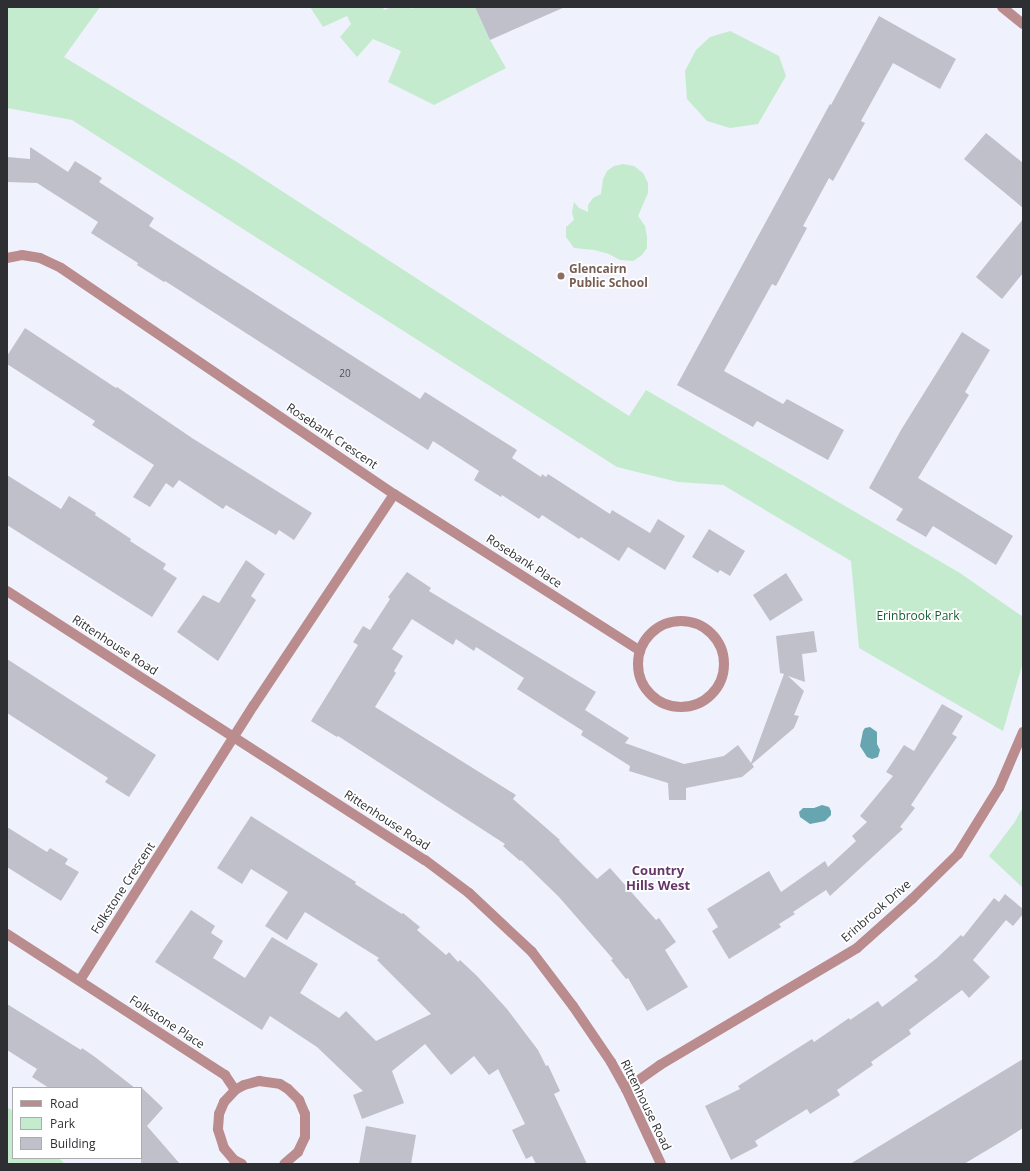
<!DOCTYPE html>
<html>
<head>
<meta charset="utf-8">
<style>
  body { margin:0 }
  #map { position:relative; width:1030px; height:1171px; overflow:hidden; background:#eff1fc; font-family:"Open Sans",sans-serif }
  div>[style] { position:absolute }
  .green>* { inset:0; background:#c5ebce }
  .water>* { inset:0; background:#67a5b0 }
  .building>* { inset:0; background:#c0c0cb }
  .minor>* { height:10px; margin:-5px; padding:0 5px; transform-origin:5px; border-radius:5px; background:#bb8c8d }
  .minor>.ring { margin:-5px; padding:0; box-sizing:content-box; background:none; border:10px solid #bb8c8d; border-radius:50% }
  .dots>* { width:11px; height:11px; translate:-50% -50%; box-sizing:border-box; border:2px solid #fff; border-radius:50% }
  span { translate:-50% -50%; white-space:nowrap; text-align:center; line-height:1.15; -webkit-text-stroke:3.5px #fff; paint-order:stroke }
  .number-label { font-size:10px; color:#525359 }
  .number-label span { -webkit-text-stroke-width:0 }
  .education-label { font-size:12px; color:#785e54; font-weight:700 }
  .left { translate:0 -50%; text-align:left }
  .street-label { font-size:12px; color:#2e2f33 }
  .park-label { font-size:12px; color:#185c32 }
  .neighbourhood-label { font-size:13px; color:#653669; font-weight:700 }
  .frame { position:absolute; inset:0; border:8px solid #2e2f33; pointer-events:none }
  .legend { position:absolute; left:12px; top:1087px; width:130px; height:72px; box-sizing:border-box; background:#fff; border:1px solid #abacad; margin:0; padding:5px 7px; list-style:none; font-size:12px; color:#2e2f33 }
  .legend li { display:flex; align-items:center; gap:8px; height:20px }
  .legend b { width:20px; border:1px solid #abacad }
</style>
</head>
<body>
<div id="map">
  <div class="green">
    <div style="clip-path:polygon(7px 7px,100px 7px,64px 57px,237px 162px,629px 416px,646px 390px,960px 573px,1023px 617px,1023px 662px,1003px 731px,859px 648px,851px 561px,723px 485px,678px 482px,617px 467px,72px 120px,7px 108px)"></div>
    <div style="clip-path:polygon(310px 7px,383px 7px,384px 10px,392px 7px,411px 7px,412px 9px,416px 7px,475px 7px,490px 40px,506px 68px,434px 105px,388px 82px,401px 51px,373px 39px,357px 57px,340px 37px,351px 24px,347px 16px,323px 27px)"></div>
    <div style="clip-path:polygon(730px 31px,779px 56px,786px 76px,758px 124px,730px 128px,707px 121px,687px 99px,685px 71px,696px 50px,710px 37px)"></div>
    <div style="clip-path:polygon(623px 164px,634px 166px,643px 173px,648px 183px,648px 193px,638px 216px,645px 226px,647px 237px,647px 248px,642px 255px,633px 261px,620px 260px,609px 254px,594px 250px,574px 248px,566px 237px,566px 227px,574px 220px,572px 212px,574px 202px,579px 208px,588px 212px,588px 205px,593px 198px,601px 194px,603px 179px,607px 171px,614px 166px)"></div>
    <div style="clip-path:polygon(1023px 807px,1023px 888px,989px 856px,1014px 823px)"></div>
    <div style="clip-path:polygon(7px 1107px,13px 1111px,13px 1158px,59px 1158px,65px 1164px,10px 1164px,7px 1161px)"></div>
  </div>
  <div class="water">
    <div style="clip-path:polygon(870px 727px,877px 732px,877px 744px,880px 750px,878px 757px,872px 759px,867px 757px,860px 746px,863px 731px,865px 728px)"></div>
    <div style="clip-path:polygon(822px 805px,829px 807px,831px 811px,831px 815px,825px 821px,810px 824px,800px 817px,799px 812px,803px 808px,814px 808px)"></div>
  </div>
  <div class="building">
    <div style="clip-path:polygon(475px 7px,565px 7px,490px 40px)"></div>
    <div style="clip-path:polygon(879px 16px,956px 59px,940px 89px,893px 63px,861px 121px,865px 123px,833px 181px,829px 178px,803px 226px,807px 228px,776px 286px,772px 284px,724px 371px,783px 404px,787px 399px,844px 430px,828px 460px,757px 421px,753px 427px,677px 385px,830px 104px,831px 105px)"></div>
    <div style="clip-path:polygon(986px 133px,1023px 163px,1023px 208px,964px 159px)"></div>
    <div style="clip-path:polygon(30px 147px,68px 172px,75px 161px,102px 178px,99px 182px,154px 218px,149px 226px,420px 399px,425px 392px,490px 433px,517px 450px,512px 458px,541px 477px,542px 474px,546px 477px,548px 474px,610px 514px,612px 510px,650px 533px,658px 519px,685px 536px,665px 570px,628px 547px,619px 561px,581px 537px,579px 539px,542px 515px,539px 519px,502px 495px,501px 497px,474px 480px,479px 471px,433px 441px,428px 450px,165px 281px,164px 282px,137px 265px,138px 263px,91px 233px,98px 222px,37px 183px,7px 182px,7px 157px,30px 159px)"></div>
    <div style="clip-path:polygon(1023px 219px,1023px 273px,1002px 299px,976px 277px)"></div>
    <div style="clip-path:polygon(25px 328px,116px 388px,117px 387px,192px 438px,312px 513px,294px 540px,279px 530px,276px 535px,226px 505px,223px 509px,179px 480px,173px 488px,166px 483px,150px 507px,133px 497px,154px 465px,92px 425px,95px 421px,7px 364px,7px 356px)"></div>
    <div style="clip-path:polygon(962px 332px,990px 350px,965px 392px,969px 395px,918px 478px,1013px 536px,996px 565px,933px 526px,926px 537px,896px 520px,903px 509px,869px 488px,901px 430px)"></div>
    <div style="clip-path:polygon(7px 475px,61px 509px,69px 496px,96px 513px,95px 515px,131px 539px,130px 541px,166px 564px,163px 569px,177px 578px,152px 617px,7px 525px)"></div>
    <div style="clip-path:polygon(709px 529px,745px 551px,730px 576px,720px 570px,718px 573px,692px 557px)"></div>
    <div style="clip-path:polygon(246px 560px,265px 574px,251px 596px,256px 600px,218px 661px,177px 632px,203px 595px,219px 603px)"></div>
    <div style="clip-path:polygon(407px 572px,431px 588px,429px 591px,596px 692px,585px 710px,629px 738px,625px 743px,684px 764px,724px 756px,738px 745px,751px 763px,784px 674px,780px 673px,776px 636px,814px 631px,817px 652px,802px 654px,805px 682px,788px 676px,804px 691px,794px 715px,799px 716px,794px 728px,752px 764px,754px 767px,742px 777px,686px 788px,686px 800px,669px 800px,668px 783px,629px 771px,630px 766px,581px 735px,583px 731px,517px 689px,524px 678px,476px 647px,474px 651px,456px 639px,453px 645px,412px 619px,392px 649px,403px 656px,394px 671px,396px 673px,375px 707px,516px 795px,513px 799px,560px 840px,559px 841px,597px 879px,610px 868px,656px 920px,659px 918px,676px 942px,665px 950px,688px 987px,647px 1011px,628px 978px,626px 979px,611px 960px,613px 959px,559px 897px,521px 860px,520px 861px,503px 846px,505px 844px,338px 736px,337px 737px,311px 721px,358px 645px,353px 642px,363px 626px,370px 630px,390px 599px,388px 597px)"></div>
    <div style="clip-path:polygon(786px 573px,803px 600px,770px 621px,753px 595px)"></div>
    <div style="clip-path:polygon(7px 659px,156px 755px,129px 797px,105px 782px,108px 778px,7px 713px)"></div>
    <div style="clip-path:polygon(942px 704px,963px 716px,952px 734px,957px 737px,911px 805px,915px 808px,900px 827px,903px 829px,830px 896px,826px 890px,793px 912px,795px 914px,779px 924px,781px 927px,729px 959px,712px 931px,718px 927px,707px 909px,769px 871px,781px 892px,825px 861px,828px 867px,856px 841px,852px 836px,867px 822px,860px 816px,893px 776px,886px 772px,904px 745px,914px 751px)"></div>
    <div style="clip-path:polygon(251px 816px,356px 882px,355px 884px,402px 914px,403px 913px,420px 927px,417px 930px,446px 955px,449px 952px,458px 962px,460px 960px,477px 976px,507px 1009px,538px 1050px,546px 1066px,548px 1065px,560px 1091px,554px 1094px,587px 1164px,536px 1164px,532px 1156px,526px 1159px,512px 1130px,525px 1124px,498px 1069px,489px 1075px,474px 1056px,451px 1075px,425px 1044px,392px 1071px,404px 1103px,362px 1119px,353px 1095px,363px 1091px,317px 1047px,270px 1016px,262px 1030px,155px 962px,191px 910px,215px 926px,211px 933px,223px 941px,213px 958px,245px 978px,272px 937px,318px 964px,300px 993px,339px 1018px,346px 1011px,376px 1041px,431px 1014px,377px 960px,379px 958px,305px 912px,287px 940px,265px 926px,288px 892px,251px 869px,242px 884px,217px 868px)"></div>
    <div style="clip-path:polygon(7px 827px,47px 852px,50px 848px,68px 859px,65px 864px,79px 872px,61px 901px,7px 867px)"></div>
    <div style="clip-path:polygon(1005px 894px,1023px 909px,1023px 914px,1013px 926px,1006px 920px,973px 960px,990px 977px,969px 998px,962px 990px,909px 1030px,911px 1034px,871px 1062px,873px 1065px,837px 1090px,840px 1095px,810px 1114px,807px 1109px,755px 1141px,758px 1146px,731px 1160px,705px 1106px,740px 1089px,738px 1086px,812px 1039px,814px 1042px,849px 1018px,850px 1020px,878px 1001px,882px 1007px,918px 980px,914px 976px,937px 958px,961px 935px,963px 937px,994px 898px,999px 902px)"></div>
    <div style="clip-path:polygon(7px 1004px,81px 1050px,82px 1048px,95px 1057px,135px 1088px,49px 1088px,32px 1077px,37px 1069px,7px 1050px)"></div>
    <div style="clip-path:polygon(1023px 1059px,1023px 1128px,1004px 1140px,964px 1164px,850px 1164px)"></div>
    <div style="clip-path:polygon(141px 1087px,163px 1108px,147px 1126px,180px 1164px,141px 1164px)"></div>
    <div style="clip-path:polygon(366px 1126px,416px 1135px,411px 1164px,359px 1164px)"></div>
  </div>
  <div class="minor">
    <div style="left:1002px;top:7px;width:27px;rotate:39deg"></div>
    <div style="left:7px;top:258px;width:15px;rotate:-11deg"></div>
    <div style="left:22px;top:255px;width:18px;rotate:9deg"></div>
    <div style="left:40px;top:258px;width:23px;rotate:25deg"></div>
    <div style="left:61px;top:268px;width:402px;rotate:34.2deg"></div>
    <div style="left:394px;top:494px;width:292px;rotate:32.5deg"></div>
    <div style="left:7px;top:591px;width:497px;rotate:32.8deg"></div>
    <div style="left:425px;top:860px;width:55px;rotate:36.9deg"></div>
    <div style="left:469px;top:893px;width:86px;rotate:43.1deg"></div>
    <div style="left:532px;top:952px;width:68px;rotate:52.8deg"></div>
    <div style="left:573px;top:1006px;width:68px;rotate:55.8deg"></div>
    <div style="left:611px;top:1062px;width:31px;rotate:61deg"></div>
    <div style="left:626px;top:1089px;width:83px;rotate:65deg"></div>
    <div class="ring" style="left:638px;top:621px;width:76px;height:76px"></div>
    <div style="left:7px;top:934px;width:260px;rotate:32.9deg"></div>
    <div style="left:225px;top:1075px;width:18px;rotate:56deg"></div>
    <div style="left:80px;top:980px;width:325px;rotate:-57.7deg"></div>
    <div style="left:254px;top:705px;width:253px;rotate:-56.4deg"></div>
    <div style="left:626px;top:1089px;width:42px;rotate:-35.2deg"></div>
    <div style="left:660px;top:1065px;width:229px;rotate:-30.7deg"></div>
    <div style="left:857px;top:948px;width:74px;rotate:-41.7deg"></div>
    <div style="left:912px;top:899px;width:64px;rotate:-44.4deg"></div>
    <div style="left:958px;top:854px;width:78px;rotate:-58.2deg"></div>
    <div style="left:999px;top:788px;width:61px;rotate:-66.8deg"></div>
    <div style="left:242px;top:1164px;width:9px;rotate:-153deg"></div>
    <div style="left:234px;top:1160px;width:16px;rotate:-130deg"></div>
    <div style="left:224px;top:1148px;width:20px;rotate:-108deg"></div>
    <div style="left:218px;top:1129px;width:15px;rotate:-86deg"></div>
    <div style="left:219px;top:1114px;width:13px;rotate:-67deg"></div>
    <div style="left:224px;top:1102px;width:16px;rotate:-47deg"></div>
    <div style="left:235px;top:1090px;width:10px;rotate:-29deg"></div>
    <div style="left:244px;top:1085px;width:16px;rotate:-15deg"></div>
    <div style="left:259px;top:1081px;width:21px;rotate:8deg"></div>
    <div style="left:280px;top:1084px;width:9px;rotate:32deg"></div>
    <div style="left:288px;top:1089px;width:16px;rotate:45deg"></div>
    <div style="left:299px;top:1100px;width:15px;rotate:67deg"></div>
    <div style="left:305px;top:1114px;width:23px;rotate:90deg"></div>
    <div style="left:305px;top:1137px;width:17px;rotate:115deg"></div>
    <div style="left:298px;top:1152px;width:18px;rotate:139deg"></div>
  </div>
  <div class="dots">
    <div style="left:561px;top:276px;background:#8d6e63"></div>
  </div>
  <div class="number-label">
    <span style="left:345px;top:374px">20</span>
  </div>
  <div class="education-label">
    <span class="left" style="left:569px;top:276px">Glencairn<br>Public School</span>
  </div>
  <div class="street-label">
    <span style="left:332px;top:436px;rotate:34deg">Rosebank Crescent</span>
    <span style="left:524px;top:561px;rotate:33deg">Rosebank Place</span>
    <span style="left:115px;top:645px;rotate:33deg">Rittenhouse Road</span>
    <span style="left:387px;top:820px;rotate:33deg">Rittenhouse Road</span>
    <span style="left:123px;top:888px;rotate:-57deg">Folkstone Crescent</span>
    <span style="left:876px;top:911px;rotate:-41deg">Erinbrook Drive</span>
    <span style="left:167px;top:1022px;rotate:33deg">Folkstone Place</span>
    <span style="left:646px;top:1105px;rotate:64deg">Rittenhouse Road</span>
  </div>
  <div class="park-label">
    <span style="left:918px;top:616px">Erinbrook Park</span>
  </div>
  <div class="neighbourhood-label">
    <span style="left:658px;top:878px">Country<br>Hills West</span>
  </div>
  <div class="frame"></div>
  <ul class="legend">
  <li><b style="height:5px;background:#bb8c8d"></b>Road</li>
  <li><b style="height:11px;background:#c5ebce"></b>Park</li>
  <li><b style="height:11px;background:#c0c0cb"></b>Building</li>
  </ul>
</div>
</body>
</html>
